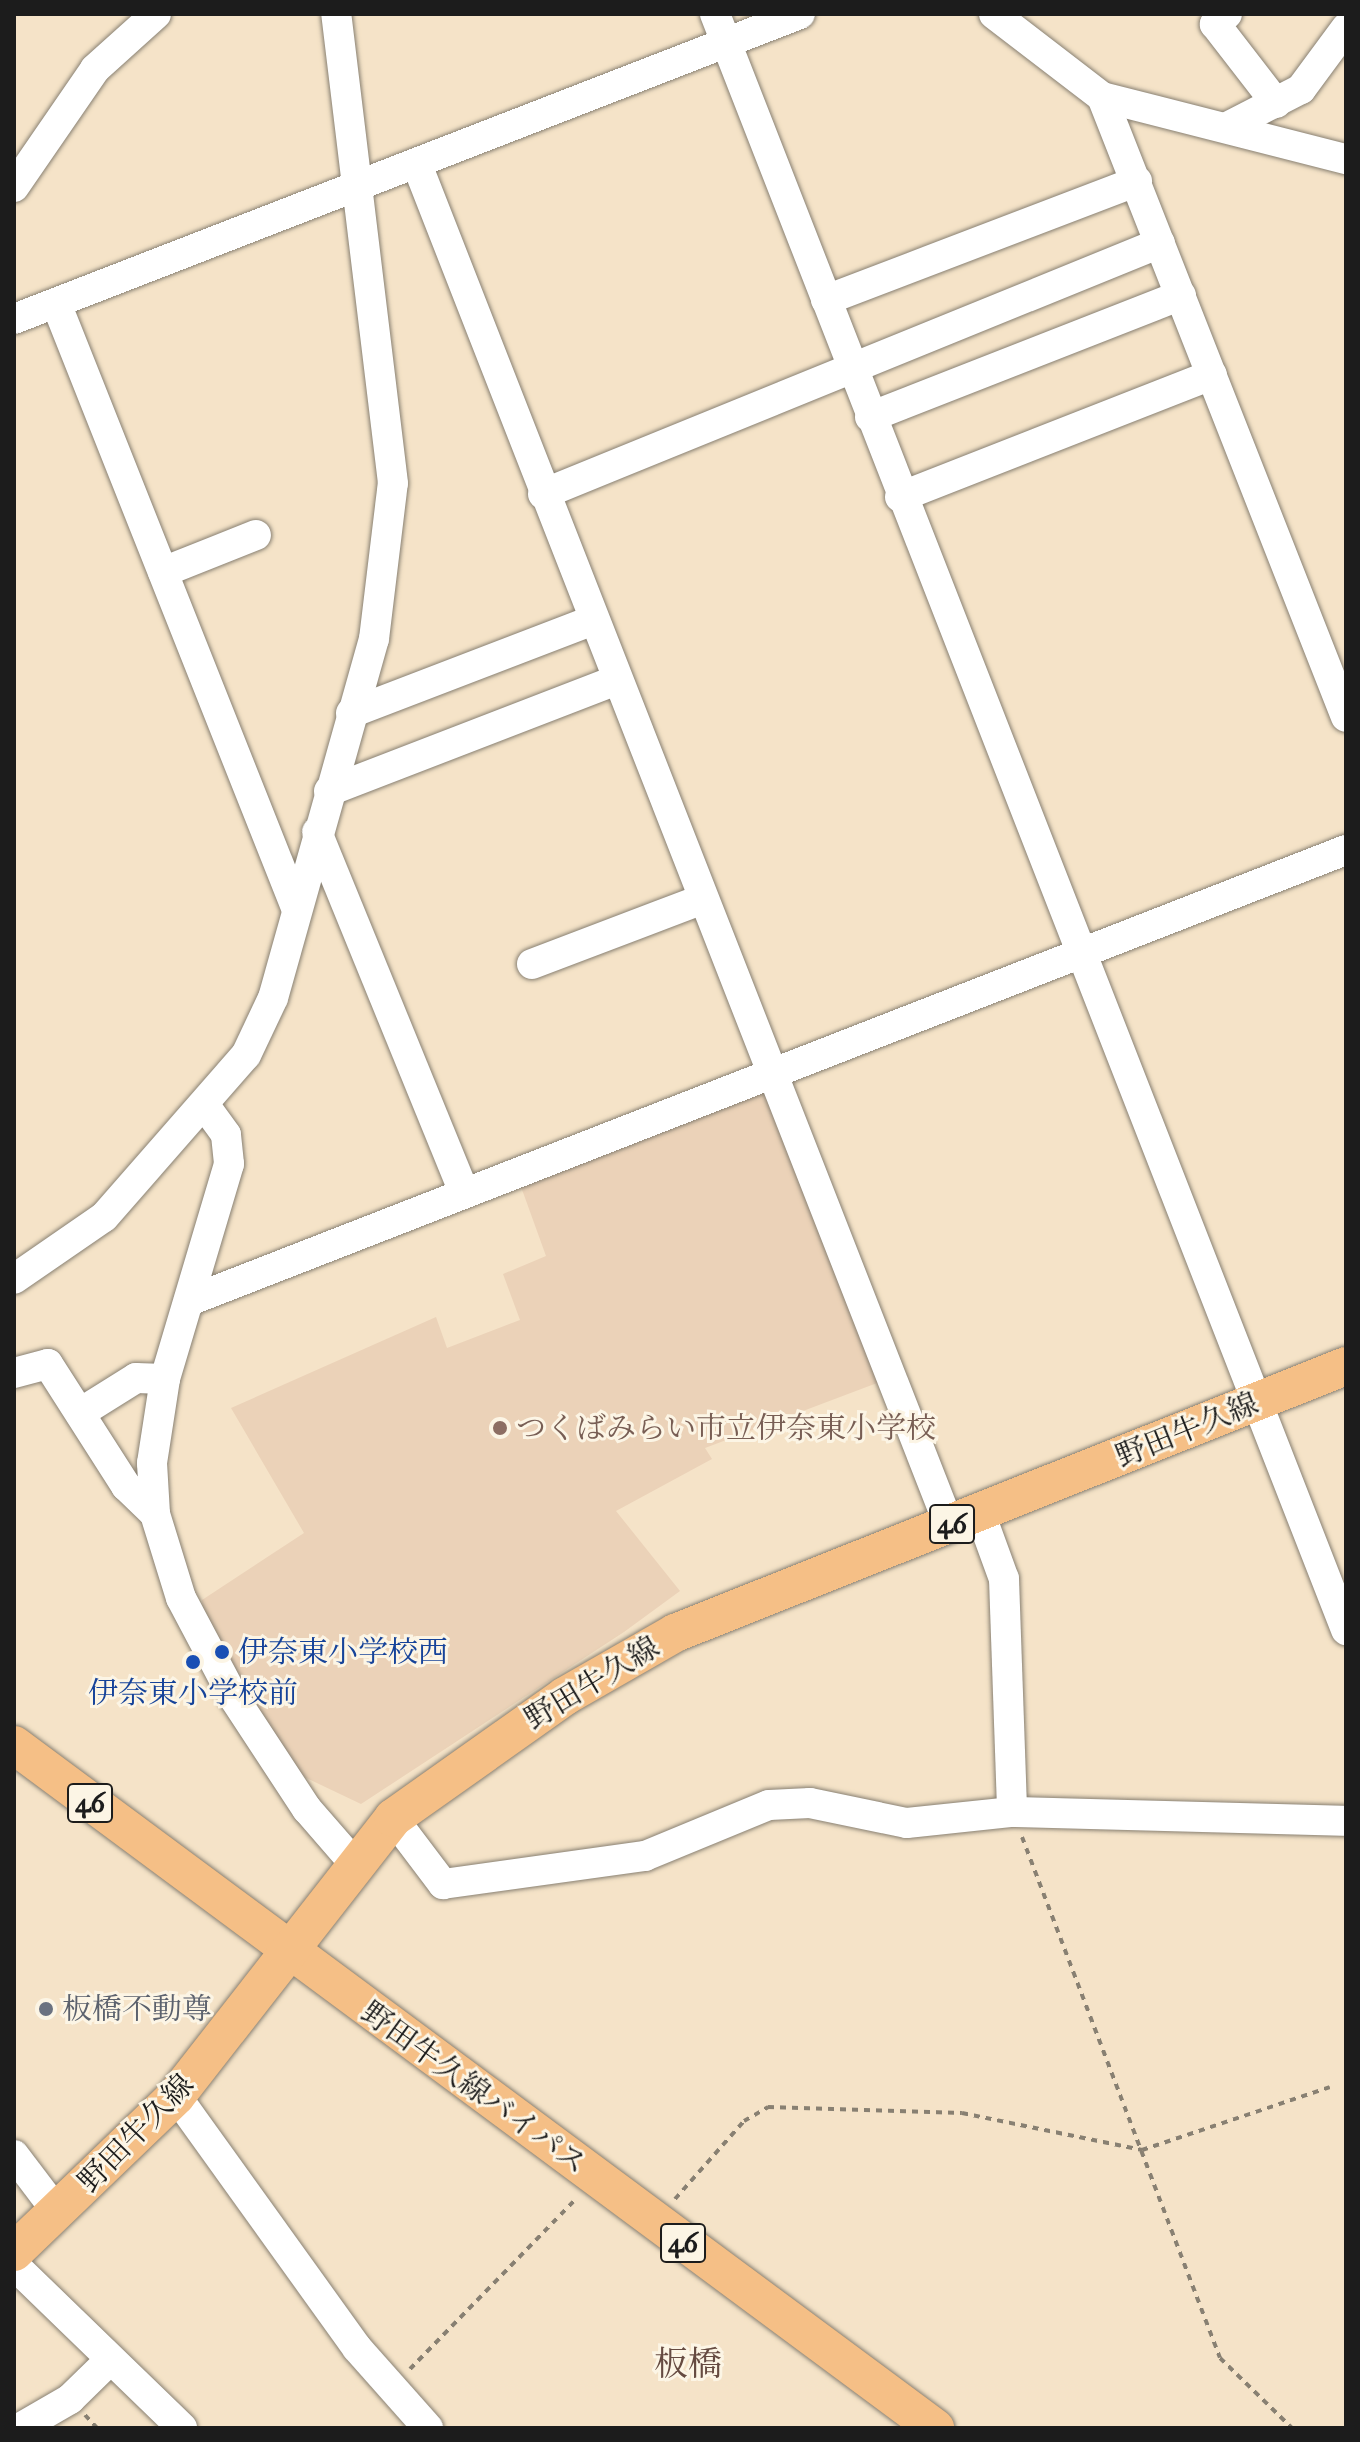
<!DOCTYPE html>
<html>
<head>
<meta charset="utf-8">
<style>
  body { margin:0 }
  #map { position:relative; width:1360px; height:2442px; overflow:hidden; background:#f5e3c8; font-family:"IM FELL Great Primer","Noto Serif JP",serif }
  div>[style] { position:absolute }
  .built>* { inset:0; background:#ebd2b8 }
  .path>* { height:4px; margin-top:-2px; transform-origin:0; background:repeating-linear-gradient(90deg,#888072 0 6px,transparent 0 12px) }
  .roads { filter:drop-shadow(0 0 2px #888072) drop-shadow(0 0 2px #888072) }
  .minor>* { height:30px; margin:-15px; padding:0 15px; transform-origin:15px; border-radius:15px; background:#fff }
  .major>* { height:38px; margin:-19px; padding:0 19px; transform-origin:19px; border-radius:19px; background:#f5bf86 }
  .dots>* { width:22px; height:22px; translate:-50% -50%; box-sizing:border-box; border:4px solid #fcf5e5; border-radius:50% }
  span { translate:-50% -50%; white-space:nowrap; text-align:center; line-height:1.15; -webkit-text-stroke:6px #fcf5e5; paint-order:stroke }
  .shield-label span { padding:2px 6px; background:#fcf5e5; border:2px solid; border-radius:6px; -webkit-text-stroke-width:0 }
  .shield-label { font-size:28px; color:#1c1c1c; font-weight:700 }
  .education-label { font-size:30px; color:#785e54 }
  .left { translate:0 -50%; text-align:left }
  .street-label { font-size:30px; color:#1c1c1c }
  .transit-label { font-size:30px; color:#164399 }
  .worship-label { font-size:30px; color:#5b616d }
  .quarter-label { font-size:34px; color:#664b41 }
  .frame { position:absolute; inset:0; border:16px solid #1c1c1c; pointer-events:none }
</style>
</head>
<body>
<div id="map">
  <div class="built">
    <div style="clip-path:polygon(771px 1088px,885px 1380px,705px 1448px,712px 1459px,616px 1511px,680px 1591px,624px 1632px,361px 1804px,298px 1774px,203px 1615px,202px 1600px,304px 1533px,231px 1408px,436px 1317px,447px 1348px,520px 1320px,503px 1274px,546px 1256px,520px 1184px)"></div>
  </div>
  <div class="path">
    <div style="left:1022px;top:1837px;width:557px;rotate:69.19deg"></div>
    <div style="left:1220px;top:2358px;width:100px;rotate:44.2deg"></div>
    <div style="left:675px;top:2199px;width:104px;rotate:-48.5deg"></div>
    <div style="left:744px;top:2121px;width:28px;rotate:-30deg"></div>
    <div style="left:768px;top:2107px;width:194px;rotate:1.8deg"></div>
    <div style="left:962px;top:2113px;width:184px;rotate:11.6deg"></div>
    <div style="left:1142px;top:2150px;width:198px;rotate:-18.5deg"></div>
    <div style="left:410px;top:2369px;width:239px;rotate:-45.7deg"></div>
    <div style="left:85px;top:2415px;width:18px;rotate:47deg"></div>
  </div>
  <div class="roads">
    <div class="minor">
      <div style="left:715px;top:14px;width:1735px;rotate:68.67deg"></div>
      <div style="left:994px;top:14px;width:136px;rotate:37.5deg"></div>
      <div style="left:1102px;top:97px;width:252px;rotate:14.3deg"></div>
      <div style="left:1227px;top:14px;width:16px;rotate:140deg"></div>
      <div style="left:1215px;top:24px;width:100px;rotate:52.3deg"></div>
      <div style="left:1102px;top:97px;width:666px;rotate:68.52deg"></div>
      <div style="left:1229px;top:126px;width:81px;rotate:-27.2deg"></div>
      <div style="left:1301px;top:89px;width:76px;rotate:-53.6deg"></div>
      <div style="left:418px;top:167px;width:1458px;rotate:68.64deg"></div>
      <div style="left:14px;top:187px;width:143px;rotate:-55.5deg"></div>
      <div style="left:95px;top:69px;width:82px;rotate:-42deg"></div>
      <div style="left:826px;top:300px;width:333px;rotate:-20.9deg"></div>
      <div style="left:56px;top:303px;width:653px;rotate:68.35deg"></div>
      <div style="left:14px;top:319px;width:843px;rotate:-21.21deg"></div>
      <div style="left:870px;top:417px;width:334px;rotate:-21.4deg"></div>
      <div style="left:543px;top:494px;width:666px;rotate:-22.14deg"></div>
      <div style="left:900px;top:497px;width:335px;rotate:-21.4deg"></div>
      <div style="left:163px;top:572px;width:100px;rotate:-21.7deg"></div>
      <div style="left:351px;top:713px;width:259px;rotate:-21deg"></div>
      <div style="left:329px;top:791px;width:309px;rotate:-21.1deg"></div>
      <div style="left:317px;top:832px;width:390px;rotate:67.8deg"></div>
      <div style="left:532px;top:964px;width:183px;rotate:-20.8deg"></div>
      <div style="left:206px;top:1107px;width:34px;rotate:54deg"></div>
      <div style="left:226px;top:1135px;width:29px;rotate:84deg"></div>
      <div style="left:229px;top:1164px;width:224px;rotate:106.6deg"></div>
      <div style="left:165px;top:1379px;width:85px;rotate:98.8deg"></div>
      <div style="left:152px;top:1463px;width:51px;rotate:86.6deg"></div>
      <div style="left:155px;top:1514px;width:88px;rotate:72.8deg"></div>
      <div style="left:181px;top:1598px;width:113px;rotate:62.1deg"></div>
      <div style="left:234px;top:1698px;width:133px;rotate:56.7deg"></div>
      <div style="left:307px;top:1809px;width:70px;rotate:49deg"></div>
      <div style="left:14px;top:1279px;width:109px;rotate:-34.6deg"></div>
      <div style="left:104px;top:1217px;width:215px;rotate:-48.8deg"></div>
      <div style="left:246px;top:1055px;width:63px;rotate:-64.7deg"></div>
      <div style="left:273px;top:998px;width:373px;rotate:-74.3deg"></div>
      <div style="left:374px;top:639px;width:157px;rotate:-83.1deg"></div>
      <div style="left:393px;top:483px;width:472px;rotate:-96.9deg"></div>
      <div style="left:189px;top:1301px;width:1242px;rotate:-21.3deg"></div>
      <div style="left:14px;top:1373px;width:35px;rotate:-15deg"></div>
      <div style="left:48px;top:1364px;width:145px;rotate:57.4deg"></div>
      <div style="left:126px;top:1486px;width:40px;rotate:44deg"></div>
      <div style="left:80px;top:1413px;width:66px;rotate:-32deg"></div>
      <div style="left:136px;top:1378px;width:29px;rotate:2deg"></div>
      <div style="left:980px;top:1513px;width:70px;rotate:70deg"></div>
      <div style="left:1004px;top:1579px;width:233px;rotate:88deg"></div>
      <div style="left:393px;top:1818px;width:83px;rotate:52.9deg"></div>
      <div style="left:443px;top:1884px;width:204px;rotate:-7.9deg"></div>
      <div style="left:645px;top:1856px;width:134px;rotate:-22.4deg"></div>
      <div style="left:769px;top:1805px;width:41px;rotate:-2.8deg"></div>
      <div style="left:810px;top:1803px;width:99px;rotate:11.7deg"></div>
      <div style="left:907px;top:1823px;width:106px;rotate:-6deg"></div>
      <div style="left:1012px;top:1812px;width:334px;rotate:1.5deg"></div>
      <div style="left:176px;top:2096px;width:310px;rotate:54.3deg"></div>
      <div style="left:357px;top:2348px;width:107px;rotate:48.4deg"></div>
      <div style="left:14px;top:2155px;width:73px;rotate:52.8deg"></div>
      <div style="left:14px;top:2265px;width:234px;rotate:44.1deg"></div>
      <div style="left:20px;top:2428px;width:58px;rotate:-30.1deg"></div>
      <div style="left:70px;top:2399px;width:56px;rotate:-44.3deg"></div>
    </div>
    <div class="major">
      <div style="left:14px;top:1745px;width:1147px;rotate:36.56deg"></div>
      <div style="left:14px;top:2252px;width:225px;rotate:-43.9deg"></div>
      <div style="left:176px;top:2096px;width:353px;rotate:-52deg"></div>
      <div style="left:393px;top:1818px;width:211px;rotate:-35.3deg"></div>
      <div style="left:565px;top:1696px;width:127px;rotate:-29.8deg"></div>
      <div style="left:675px;top:1633px;width:722px;rotate:-21.7deg"></div>
    </div>
  </div>
  <div class="dots">
    <div style="left:500px;top:1428px;background:#8d6e63"></div>
    <div style="left:222px;top:1652px;background:#1a4fb4"></div>
    <div style="left:193px;top:1662px;background:#1a4fb4"></div>
    <div style="left:46px;top:2009px;background:#6b7280"></div>
  </div>
  <div class="shield-label">
    <span style="left:952px;top:1524px">46</span>
    <span style="left:90px;top:1803px">46</span>
    <span style="left:683px;top:2243px">46</span>
  </div>
  <div class="education-label">
    <span class="left" style="left:516px;top:1428px">つくばみらい市立伊奈東小学校</span>
  </div>
  <div class="street-label">
    <span style="left:1187px;top:1430px;rotate:-22deg">野田牛久線</span>
    <span style="left:592px;top:1683px;rotate:-31deg">野田牛久線</span>
    <span style="left:474px;top:2088px;rotate:36deg">野田牛久線バイパス</span>
    <span style="left:136px;top:2133px;rotate:-46deg">野田牛久線</span>
  </div>
  <div class="transit-label">
    <span class="left" style="left:238px;top:1652px">伊奈東小学校西</span>
    <span style="left:193px;top:1693px">伊奈東小学校前</span>
  </div>
  <div class="worship-label">
    <span class="left" style="left:62px;top:2009px">板橋不動尊</span>
  </div>
  <div class="quarter-label">
    <span style="left:688px;top:2364px">板橋</span>
  </div>
  <div class="frame"></div>
</div>
</body>
</html>
